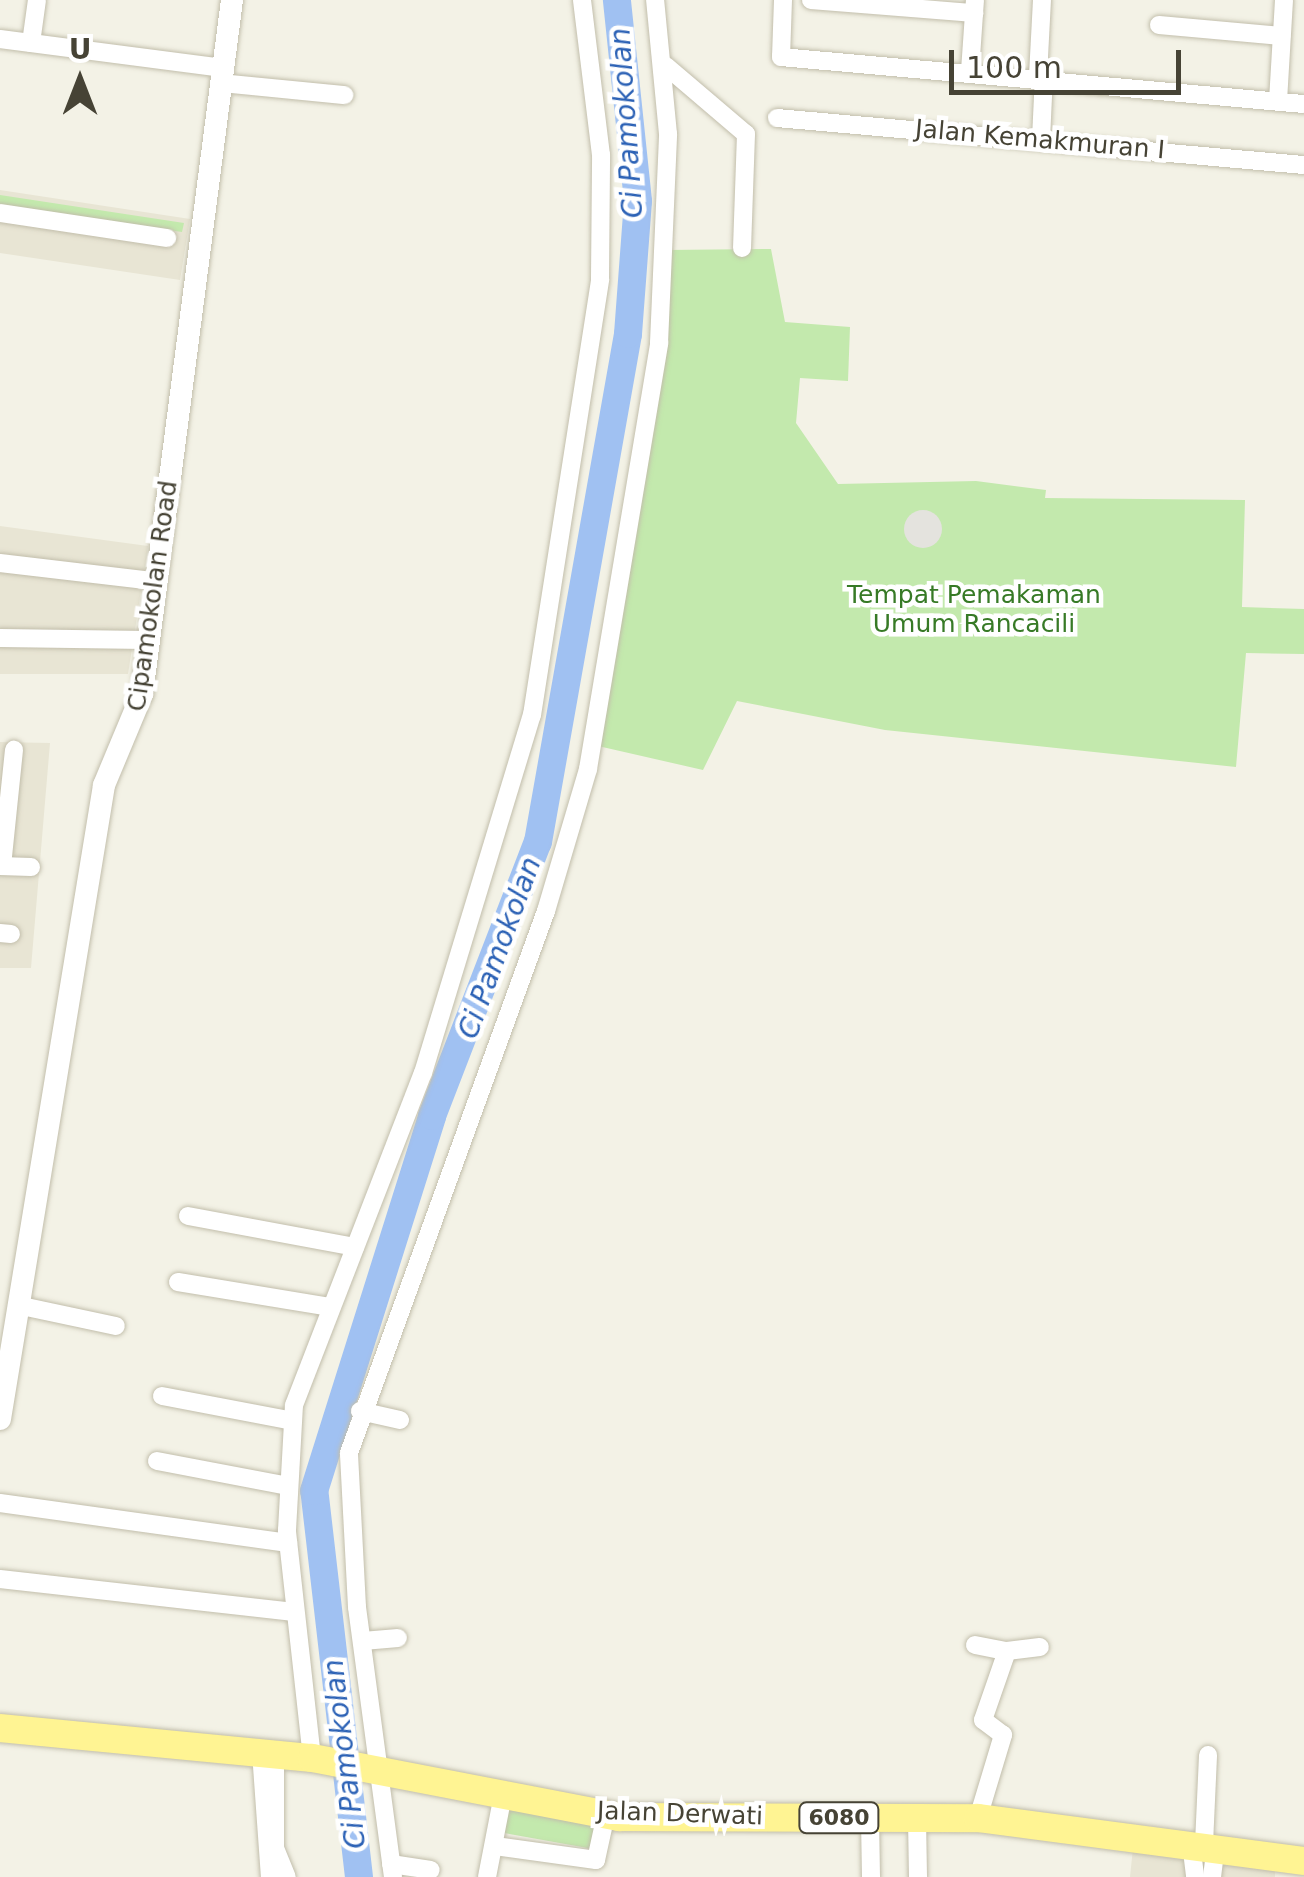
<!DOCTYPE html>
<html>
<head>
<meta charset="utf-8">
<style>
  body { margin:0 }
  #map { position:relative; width:1304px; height:1877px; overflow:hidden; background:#f3f2e6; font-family:"DejaVu Sans",sans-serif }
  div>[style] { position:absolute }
  .residential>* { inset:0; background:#e8e5d4 }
  .green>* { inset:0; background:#c3e9ad }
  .parking>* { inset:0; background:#e4e3de }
  .round { border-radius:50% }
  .river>* { height:28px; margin:-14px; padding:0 14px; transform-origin:14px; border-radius:14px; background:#a0c1f2 }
  .roads { filter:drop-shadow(0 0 2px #c2beab) drop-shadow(0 0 2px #c2beab) }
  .minor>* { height:18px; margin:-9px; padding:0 9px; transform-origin:9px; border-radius:9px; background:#fff }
  .tertiary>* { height:22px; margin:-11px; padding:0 11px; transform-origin:11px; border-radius:11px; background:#fff }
  .primary>* { height:28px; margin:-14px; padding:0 14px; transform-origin:14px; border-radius:14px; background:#fff493 }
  span { translate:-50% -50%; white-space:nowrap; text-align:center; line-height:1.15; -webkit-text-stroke:9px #fff; paint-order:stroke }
  .shield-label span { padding:2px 8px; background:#fff; border:2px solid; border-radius:8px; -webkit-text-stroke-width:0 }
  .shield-label { font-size:22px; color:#464335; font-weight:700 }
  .street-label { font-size:25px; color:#464335 }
  .park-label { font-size:25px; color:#377a26 }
  .water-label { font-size:28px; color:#2b61b5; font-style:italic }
  .north { position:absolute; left:30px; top:30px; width:100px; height:100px; -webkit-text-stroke:8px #fff; paint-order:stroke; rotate:0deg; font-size:28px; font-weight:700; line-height:40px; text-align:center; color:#464335 }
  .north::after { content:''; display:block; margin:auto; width:35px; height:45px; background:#464335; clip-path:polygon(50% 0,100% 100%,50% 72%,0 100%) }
  .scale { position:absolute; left:949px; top:50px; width:232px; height:45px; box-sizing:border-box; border:5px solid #464335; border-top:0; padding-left:12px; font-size:30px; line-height:35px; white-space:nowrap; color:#464335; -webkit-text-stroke:8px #fff; paint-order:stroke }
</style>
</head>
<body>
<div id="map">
  <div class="residential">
    <div style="clip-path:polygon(0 190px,190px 219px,180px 280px,0 253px)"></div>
    <div style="clip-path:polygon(0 526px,148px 546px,128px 674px,0 674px)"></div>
    <div style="clip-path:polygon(0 742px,50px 743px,31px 968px,0 968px)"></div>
    <div style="clip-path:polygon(1133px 1848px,1275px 1866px,1275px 1877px,1130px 1877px)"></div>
  </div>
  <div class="green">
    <div style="clip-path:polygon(0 195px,184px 223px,182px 232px,0 205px)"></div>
    <div style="clip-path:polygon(771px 249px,785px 322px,850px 327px,848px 381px,800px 378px,796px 423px,838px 484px,976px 481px,1046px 490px,1045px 498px,1245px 500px,1242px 607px,1304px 609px,1304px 654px,1246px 653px,1236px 767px,885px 730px,737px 701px,703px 770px,598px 746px,666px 250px)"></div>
    <div style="clip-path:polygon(509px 1809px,598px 1825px,593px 1849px,504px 1833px)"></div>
  </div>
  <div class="parking">
    <div class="round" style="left:904px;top:510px;width:38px;height:38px"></div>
  </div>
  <div class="river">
    <div style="left:359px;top:1877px;width:389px;rotate:-96.6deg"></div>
    <div style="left:314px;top:1491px;width:393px;rotate:-72.5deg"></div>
    <div style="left:432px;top:1116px;width:294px;rotate:-68.9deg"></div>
    <div style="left:538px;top:842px;width:516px;rotate:-79.95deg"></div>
    <div style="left:628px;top:334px;width:133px;rotate:-85.7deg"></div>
    <div style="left:638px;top:201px;width:202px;rotate:-96deg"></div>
  </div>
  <div class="roads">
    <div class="minor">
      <div style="left:783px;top:0;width:57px;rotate:92deg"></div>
      <div style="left:781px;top:57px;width:525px;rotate:5.14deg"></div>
      <div style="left:811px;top:0;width:164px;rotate:4.6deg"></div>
      <div style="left:1159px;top:25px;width:123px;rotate:5.1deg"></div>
      <div style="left:0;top:39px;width:225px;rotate:7.4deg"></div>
      <div style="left:31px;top:43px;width:43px;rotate:-82.1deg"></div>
      <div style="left:666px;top:66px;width:105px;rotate:40.4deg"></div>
      <div style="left:746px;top:134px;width:114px;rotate:92deg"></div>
      <div style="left:970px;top:71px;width:71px;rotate:-86deg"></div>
      <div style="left:1038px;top:76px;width:76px;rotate:-87deg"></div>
      <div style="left:221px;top:83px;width:124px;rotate:5.6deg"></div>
      <div style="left:1278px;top:101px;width:101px;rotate:-86.6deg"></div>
      <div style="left:777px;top:118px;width:529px;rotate:5.1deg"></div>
      <div style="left:1041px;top:139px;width:63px;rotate:-87.3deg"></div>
      <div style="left:0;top:213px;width:169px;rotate:8.5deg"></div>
      <div style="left:0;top:563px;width:155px;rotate:6.7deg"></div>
      <div style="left:0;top:638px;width:146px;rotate:0.8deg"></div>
      <div style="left:0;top:866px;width:31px;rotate:2deg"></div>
      <div style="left:2px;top:866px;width:117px;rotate:-84.1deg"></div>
      <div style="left:0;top:933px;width:11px;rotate:5deg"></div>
      <div style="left:188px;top:1216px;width:170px;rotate:10.5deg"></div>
      <div style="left:178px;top:1282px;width:155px;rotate:9.3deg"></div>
      <div style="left:17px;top:1305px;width:101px;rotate:12deg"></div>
      <div style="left:162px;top:1396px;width:133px;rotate:10.8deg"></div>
      <div style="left:360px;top:1411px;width:41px;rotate:12.7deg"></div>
      <div style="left:157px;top:1461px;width:133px;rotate:10.8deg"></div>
      <div style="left:0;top:1503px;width:291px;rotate:7.9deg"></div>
      <div style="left:0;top:1579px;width:296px;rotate:6.4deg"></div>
      <div style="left:363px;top:1641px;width:35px;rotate:-5deg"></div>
      <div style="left:975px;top:1645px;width:33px;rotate:11deg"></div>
      <div style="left:261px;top:1752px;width:125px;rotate:85.9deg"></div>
      <div style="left:275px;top:1753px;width:95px;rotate:90deg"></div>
      <div style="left:275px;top:1848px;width:31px;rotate:68deg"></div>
      <div style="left:312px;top:1758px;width:229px;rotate:-96.3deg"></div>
      <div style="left:287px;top:1530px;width:125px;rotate:-86.8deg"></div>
      <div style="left:294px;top:1405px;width:356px;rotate:-68.8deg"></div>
      <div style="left:423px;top:1073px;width:374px;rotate:-73.1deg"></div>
      <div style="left:532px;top:715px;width:441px;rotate:-81.1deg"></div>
      <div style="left:600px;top:279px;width:124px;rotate:-89.5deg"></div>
      <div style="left:601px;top:155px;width:156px;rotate:-97deg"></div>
      <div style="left:978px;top:1818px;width:87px;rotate:-73.2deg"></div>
      <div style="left:1003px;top:1735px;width:25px;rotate:-143deg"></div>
      <div style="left:983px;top:1720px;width:73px;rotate:-70.8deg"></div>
      <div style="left:1007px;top:1651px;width:33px;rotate:-7deg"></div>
      <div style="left:870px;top:1819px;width:58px;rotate:89deg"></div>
      <div style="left:917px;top:1819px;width:58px;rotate:89deg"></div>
      <div style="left:1191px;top:1843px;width:34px;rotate:83deg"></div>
      <div style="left:1204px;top:1844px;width:89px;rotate:-87.4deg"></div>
      <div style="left:495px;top:1846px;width:102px;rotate:7.9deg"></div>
      <div style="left:596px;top:1860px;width:47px;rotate:-77.7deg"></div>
      <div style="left:391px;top:1864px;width:40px;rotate:8.5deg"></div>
      <div style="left:393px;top:1877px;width:272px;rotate:-97.6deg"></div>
      <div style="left:357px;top:1607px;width:154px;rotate:-93deg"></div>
      <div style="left:349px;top:1453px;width:577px;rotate:-70.03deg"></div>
      <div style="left:546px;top:911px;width:148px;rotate:-73.5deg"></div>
      <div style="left:588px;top:769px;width:432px;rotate:-80.5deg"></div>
      <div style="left:659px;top:343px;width:209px;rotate:-87.5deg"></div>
      <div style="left:668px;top:134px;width:135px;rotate:-95.5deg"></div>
      <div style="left:487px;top:1877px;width:84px;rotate:-79deg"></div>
      <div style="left:1212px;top:1877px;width:31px;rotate:-83deg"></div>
    </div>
    <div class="tertiary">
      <div style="left:0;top:1419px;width:642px;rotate:-80.68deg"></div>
      <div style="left:104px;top:785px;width:99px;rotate:-67.3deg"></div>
      <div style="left:142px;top:694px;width:700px;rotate:-82.61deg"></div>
    </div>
    <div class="primary">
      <div style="left:0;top:1728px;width:313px;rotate:5.5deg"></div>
      <div style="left:312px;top:1758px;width:313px;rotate:10.9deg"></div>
      <div style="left:619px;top:1817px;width:359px;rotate:0.2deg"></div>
      <div style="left:978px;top:1818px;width:329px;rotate:7.5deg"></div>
    </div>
  </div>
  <div class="shield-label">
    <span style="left:839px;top:1818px">6080</span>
  </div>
  <div class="street-label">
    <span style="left:1040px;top:140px;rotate:5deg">Jalan Kemakmuran I</span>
    <span style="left:153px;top:596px;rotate:-82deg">Cipamokolan Road</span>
    <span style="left:680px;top:1814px;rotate:2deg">Jalan Derwati</span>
  </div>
  <div class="park-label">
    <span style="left:974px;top:610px">Tempat Pemakaman<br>Umum Rancacili</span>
  </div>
  <div class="water-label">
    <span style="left:627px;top:123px;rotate:-94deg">Ci Pamokolan</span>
    <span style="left:500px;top:948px;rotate:-70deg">Ci Pamokolan</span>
    <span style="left:345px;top:1754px;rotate:-97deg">Ci Pamokolan</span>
  </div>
  <div class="north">U</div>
  <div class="scale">100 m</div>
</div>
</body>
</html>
